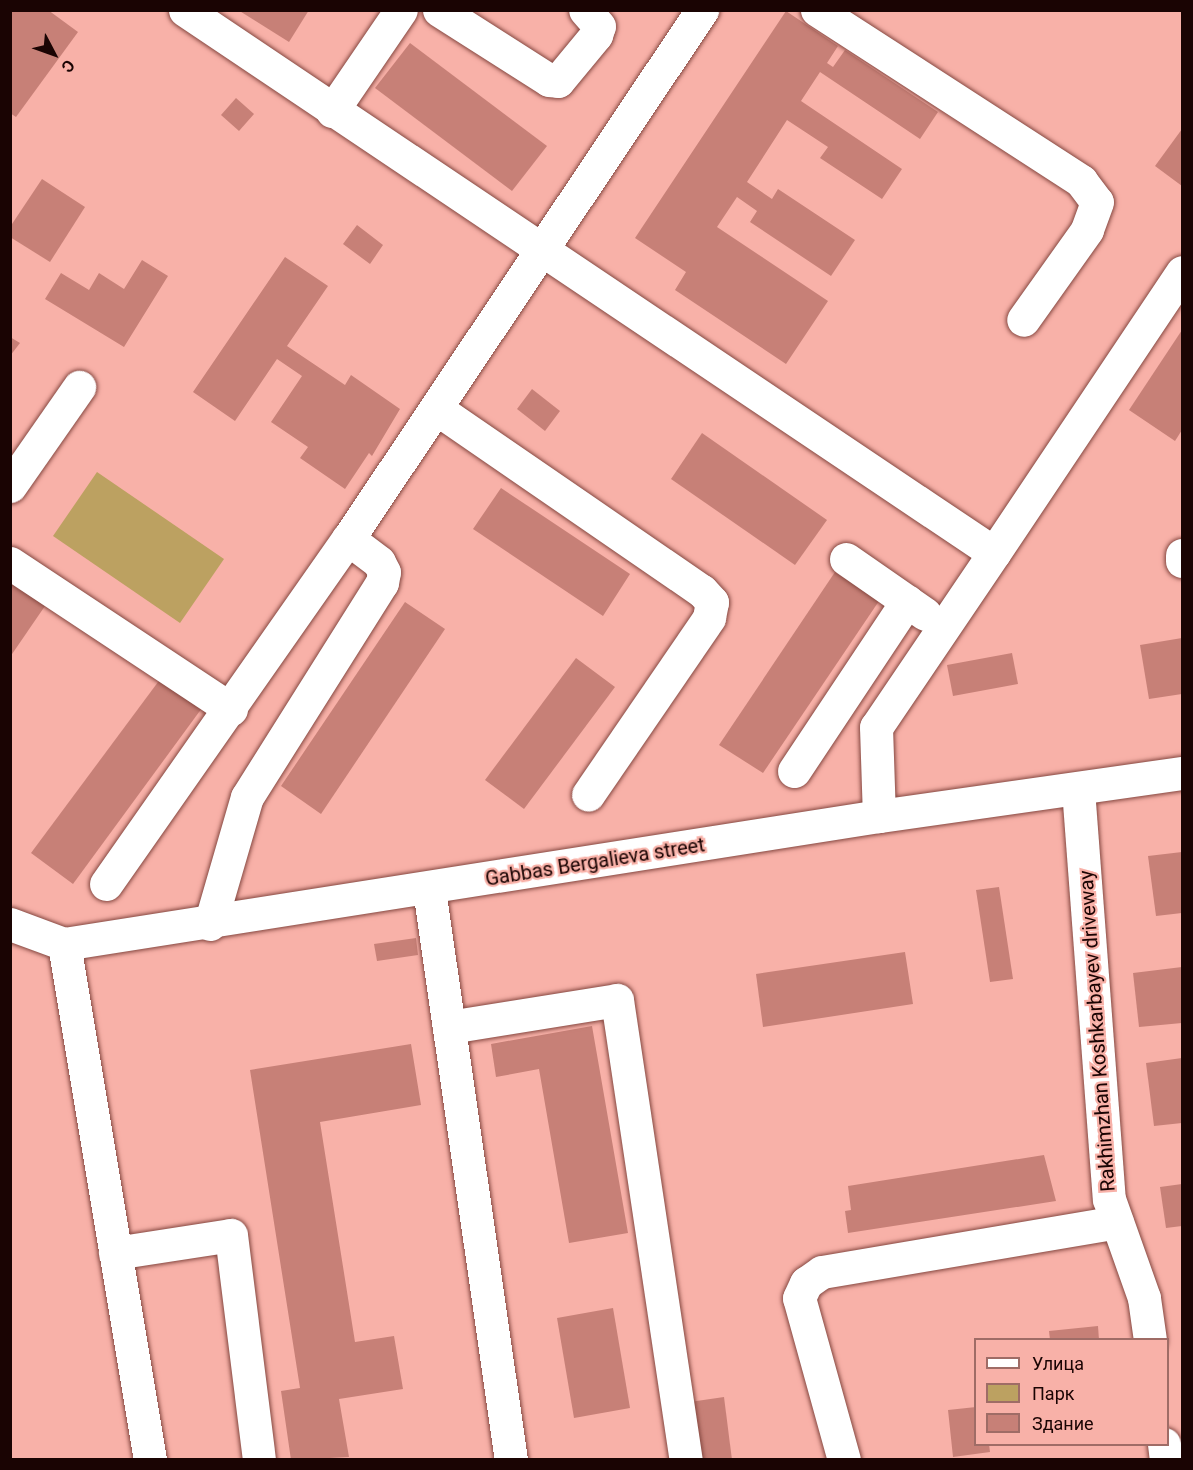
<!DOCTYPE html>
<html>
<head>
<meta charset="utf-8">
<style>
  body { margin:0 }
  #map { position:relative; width:1193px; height:1470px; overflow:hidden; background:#f8b1a8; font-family:Roboto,sans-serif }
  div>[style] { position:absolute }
  .green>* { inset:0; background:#bca161 }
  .building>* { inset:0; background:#c78077 }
  .roads { filter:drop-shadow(0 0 2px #854841) drop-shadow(0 0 2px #854841) }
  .minor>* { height:33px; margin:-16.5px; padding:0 16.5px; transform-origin:16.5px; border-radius:16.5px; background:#fff }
  .major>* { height:33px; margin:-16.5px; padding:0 16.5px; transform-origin:16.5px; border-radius:16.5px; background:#fff }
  span { translate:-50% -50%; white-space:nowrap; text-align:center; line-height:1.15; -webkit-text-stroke:4.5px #f8b1a8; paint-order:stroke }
  .street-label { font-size:20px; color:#1a0403 }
  .frame { position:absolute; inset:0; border:12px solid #1a0403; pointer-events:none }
  .legend { position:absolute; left:974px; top:1338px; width:195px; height:108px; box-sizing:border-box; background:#f8b1a8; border:2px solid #9f6c66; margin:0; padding:8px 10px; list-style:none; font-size:18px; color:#1a0403 }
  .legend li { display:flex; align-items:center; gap:12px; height:30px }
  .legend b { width:30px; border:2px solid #9f6c66 }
  .north { position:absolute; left:24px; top:24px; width:60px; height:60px; -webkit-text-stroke:4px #f8b1a8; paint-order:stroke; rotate:131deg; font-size:16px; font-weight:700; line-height:24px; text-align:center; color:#1a0403 }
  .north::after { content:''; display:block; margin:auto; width:21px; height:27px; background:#1a0403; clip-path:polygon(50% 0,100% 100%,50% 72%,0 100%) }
</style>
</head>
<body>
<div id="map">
  <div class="green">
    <div style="clip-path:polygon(97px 472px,224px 559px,180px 623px,53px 536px)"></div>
  </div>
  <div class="building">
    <div style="clip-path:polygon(10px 10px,48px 10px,78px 32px,16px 117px,10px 113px)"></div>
    <div style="clip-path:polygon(238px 10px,309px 10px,289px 42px)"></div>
    <div style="clip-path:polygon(786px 11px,838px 46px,827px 63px,833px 67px,845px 50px,938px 112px,920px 139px,820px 72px,801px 101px,902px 169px,882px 199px,820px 158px,828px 147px,787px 120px,747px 182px,772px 199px,778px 189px,855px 240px,831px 276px,750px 222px,757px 211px,737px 197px,717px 227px,828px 301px,786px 364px,675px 290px,686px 272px,635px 238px)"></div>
    <div style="clip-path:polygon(410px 43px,547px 146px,512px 191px,375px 88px)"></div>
    <div style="clip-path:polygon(236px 98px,254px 114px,239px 131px,221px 115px)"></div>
    <div style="clip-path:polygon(1182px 129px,1182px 186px,1155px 166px)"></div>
    <div style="clip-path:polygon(42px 179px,85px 207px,50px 262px,10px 237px,10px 227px)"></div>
    <div style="clip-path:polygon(357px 225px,383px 245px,370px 264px,343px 244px)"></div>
    <div style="clip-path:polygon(285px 257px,328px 286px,287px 346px,345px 385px,351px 375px,400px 409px,372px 456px,369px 453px,345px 489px,300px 458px,308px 447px,271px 422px,302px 376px,277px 359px,235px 421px,193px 392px)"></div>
    <div style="clip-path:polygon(142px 260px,168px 276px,124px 347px,45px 299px,61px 273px,89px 290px,99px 273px,124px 289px)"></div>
    <div style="clip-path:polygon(1182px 330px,1182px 430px,1175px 441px,1129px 410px)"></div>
    <div style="clip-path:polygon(10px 337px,20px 343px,10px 356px)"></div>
    <div style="clip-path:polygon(532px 389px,560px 411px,545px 431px,517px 409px)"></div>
    <div style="clip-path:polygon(702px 433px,827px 520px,795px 565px,671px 479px)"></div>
    <div style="clip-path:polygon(501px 488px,630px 574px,603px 616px,473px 529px)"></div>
    <div style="clip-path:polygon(835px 572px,879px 601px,763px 773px,719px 745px)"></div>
    <div style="clip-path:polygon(10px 582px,45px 606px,10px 657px)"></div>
    <div style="clip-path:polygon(405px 602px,445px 629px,321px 814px,281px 786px)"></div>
    <div style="clip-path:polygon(1182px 638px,1182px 694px,1149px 699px,1140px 645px)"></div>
    <div style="clip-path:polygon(1012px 653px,1018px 684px,953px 696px,947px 665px)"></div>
    <div style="clip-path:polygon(576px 658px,615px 687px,524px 809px,485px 780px)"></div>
    <div style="clip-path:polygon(161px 678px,202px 708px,73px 884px,31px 853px)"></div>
    <div style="clip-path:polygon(1182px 852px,1182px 913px,1156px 916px,1148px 856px)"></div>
    <div style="clip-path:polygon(999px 887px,1013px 979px,990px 982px,976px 890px)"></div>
    <div style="clip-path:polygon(416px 938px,418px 955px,377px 961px,374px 944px)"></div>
    <div style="clip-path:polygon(905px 952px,913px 1004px,763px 1027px,756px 974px)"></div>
    <div style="clip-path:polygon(1182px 967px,1182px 1023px,1139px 1027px,1133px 973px)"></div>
    <div style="clip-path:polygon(592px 1026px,628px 1233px,569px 1243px,539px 1069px,496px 1077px,491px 1044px)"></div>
    <div style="clip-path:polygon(411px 1044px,421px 1105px,320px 1122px,355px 1342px,394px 1336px,403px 1389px,339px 1399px,349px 1457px,291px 1460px,281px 1391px,300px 1388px,250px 1070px)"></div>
    <div style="clip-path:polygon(1182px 1058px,1182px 1123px,1154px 1126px,1146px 1063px)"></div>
    <div style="clip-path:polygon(1044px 1155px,1056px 1201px,848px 1233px,845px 1211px,851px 1210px,848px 1186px)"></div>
    <div style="clip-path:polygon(1182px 1184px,1182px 1226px,1166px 1228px,1160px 1187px)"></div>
    <div style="clip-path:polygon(613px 1308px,630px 1408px,574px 1418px,557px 1318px)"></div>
    <div style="clip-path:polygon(1098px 1326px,1099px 1340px,1050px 1340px,1049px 1331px)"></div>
    <div style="clip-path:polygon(724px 1397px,732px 1460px,700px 1460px,683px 1403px)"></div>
    <div style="clip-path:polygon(976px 1407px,976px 1444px,989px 1444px,990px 1452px,953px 1457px,948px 1410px)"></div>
  </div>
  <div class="roads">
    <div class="minor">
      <div style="left:185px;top:10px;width:974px;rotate:33.87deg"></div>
      <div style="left:994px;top:553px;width:210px;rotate:124.1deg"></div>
      <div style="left:876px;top:727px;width:89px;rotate:88.1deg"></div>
      <div style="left:439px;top:10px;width:130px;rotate:32.5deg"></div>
      <div style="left:549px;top:80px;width:9px;rotate:6deg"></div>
      <div style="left:558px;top:81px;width:60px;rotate:-50.4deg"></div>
      <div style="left:596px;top:35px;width:9px;rotate:-72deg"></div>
      <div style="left:599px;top:26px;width:21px;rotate:-131deg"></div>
      <div style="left:817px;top:10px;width:315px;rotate:32.9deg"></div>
      <div style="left:1081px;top:181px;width:26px;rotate:53deg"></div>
      <div style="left:1097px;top:202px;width:30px;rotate:110deg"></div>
      <div style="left:1087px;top:230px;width:110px;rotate:125.4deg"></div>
      <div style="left:332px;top:111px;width:122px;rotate:-55.7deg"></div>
      <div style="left:437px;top:409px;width:321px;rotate:34.5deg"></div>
      <div style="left:702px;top:591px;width:15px;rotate:48deg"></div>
      <div style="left:712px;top:602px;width:16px;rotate:101deg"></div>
      <div style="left:709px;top:618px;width:214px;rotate:124.4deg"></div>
      <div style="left:10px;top:486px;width:121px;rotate:-55.1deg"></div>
      <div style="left:994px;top:553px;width:338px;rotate:-56.2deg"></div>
      <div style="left:1182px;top:555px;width:6px;rotate:90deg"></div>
      <div style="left:846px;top:559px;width:96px;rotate:34.8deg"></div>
      <div style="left:10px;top:563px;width:265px;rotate:33.5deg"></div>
      <div style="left:794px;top:771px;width:204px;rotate:-56.4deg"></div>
      <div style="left:1078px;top:789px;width:411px;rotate:85.7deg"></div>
      <div style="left:1109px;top:1199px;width:105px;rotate:70.5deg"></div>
      <div style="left:1144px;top:1298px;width:42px;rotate:81.9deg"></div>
      <div style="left:106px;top:884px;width:421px;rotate:-55deg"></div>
      <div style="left:348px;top:539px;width:637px;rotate:-56.21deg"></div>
      <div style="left:429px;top:889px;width:577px;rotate:81.83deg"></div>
      <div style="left:210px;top:924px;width:132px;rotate:-73.8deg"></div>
      <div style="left:247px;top:797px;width:253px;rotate:-57.8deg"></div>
      <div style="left:382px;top:583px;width:11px;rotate:-80deg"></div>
      <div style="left:384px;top:572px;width:11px;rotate:-117deg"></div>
      <div style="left:379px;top:562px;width:39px;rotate:-143deg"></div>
      <div style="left:64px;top:944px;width:523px;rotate:80.54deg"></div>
      <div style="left:449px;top:1027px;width:170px;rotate:-9.1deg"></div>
      <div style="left:617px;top:1000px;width:465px;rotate:81.5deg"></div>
      <div style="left:115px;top:1253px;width:117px;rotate:-8.8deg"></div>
      <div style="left:231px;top:1235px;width:227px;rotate:82.9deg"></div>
      <div style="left:1164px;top:1444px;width:16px;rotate:83deg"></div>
      <div style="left:844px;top:1460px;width:168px;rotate:-105.5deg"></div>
      <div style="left:799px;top:1298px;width:17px;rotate:-65deg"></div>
      <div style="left:806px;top:1283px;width:19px;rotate:-35deg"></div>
      <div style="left:822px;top:1272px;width:299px;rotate:-9.6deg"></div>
    </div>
    <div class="major">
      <div style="left:10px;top:924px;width:58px;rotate:20.3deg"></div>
      <div style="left:64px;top:944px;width:825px;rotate:-8.93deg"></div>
      <div style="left:879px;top:816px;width:306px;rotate:-8.1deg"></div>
    </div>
  </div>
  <div class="street-label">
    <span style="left:595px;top:862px;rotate:-9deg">Gabbas Bergalieva street</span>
    <span style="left:1097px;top:1031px;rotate:-94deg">Rakhimzhan Koshkarbayev driveway</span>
  </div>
  <div class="frame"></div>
  <ul class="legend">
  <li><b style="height:8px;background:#fff"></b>Улица</li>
  <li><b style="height:16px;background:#bca161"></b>Парк</li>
  <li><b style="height:16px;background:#c78077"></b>Здание</li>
  </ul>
  <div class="north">С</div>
</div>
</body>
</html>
